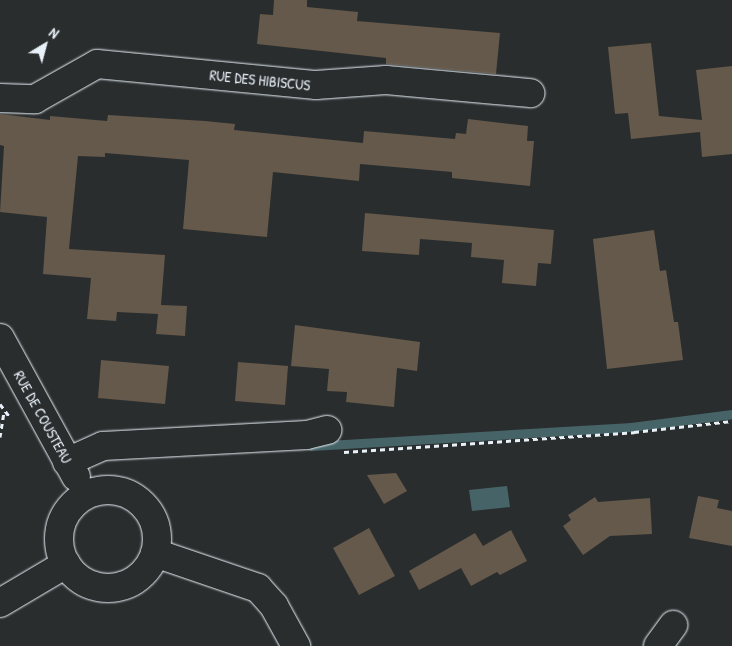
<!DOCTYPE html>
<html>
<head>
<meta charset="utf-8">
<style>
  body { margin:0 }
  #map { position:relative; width:732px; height:646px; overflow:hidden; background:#2a2d2e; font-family:"Patrick Hand",sans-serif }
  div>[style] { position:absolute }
  .water>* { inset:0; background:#466467 }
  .stream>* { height:9px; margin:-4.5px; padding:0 4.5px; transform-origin:4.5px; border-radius:4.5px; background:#466467 }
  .building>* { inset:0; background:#64594b }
  .path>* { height:3px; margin-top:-1.5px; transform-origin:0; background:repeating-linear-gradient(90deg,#e8f1f8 0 5px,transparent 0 9px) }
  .roads { filter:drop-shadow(0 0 1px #e8f1f8) drop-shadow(0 0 1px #e8f1f8) }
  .street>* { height:28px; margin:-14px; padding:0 14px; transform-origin:14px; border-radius:14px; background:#2a2d2e }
  .street>.ring { margin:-14px; padding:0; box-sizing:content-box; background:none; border:28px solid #2a2d2e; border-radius:50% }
  span { translate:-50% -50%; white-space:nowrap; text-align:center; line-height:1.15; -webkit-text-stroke:4px #2a2d2e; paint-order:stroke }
  .street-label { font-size:15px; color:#e8f1f8 }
  .north { position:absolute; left:20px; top:20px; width:50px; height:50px; -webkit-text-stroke:4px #2a2d2e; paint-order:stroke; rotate:37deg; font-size:14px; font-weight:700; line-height:20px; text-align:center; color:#e8f1f8 }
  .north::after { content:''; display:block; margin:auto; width:18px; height:22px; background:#e8f1f8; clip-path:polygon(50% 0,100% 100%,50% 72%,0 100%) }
</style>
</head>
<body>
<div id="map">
  <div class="water">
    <div style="clip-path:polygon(507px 486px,510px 507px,472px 511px,469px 490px)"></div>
  </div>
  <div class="stream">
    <div style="left:311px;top:446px;width:321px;rotate:-3.4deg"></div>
    <div style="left:631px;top:427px;width:102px;rotate:-7.3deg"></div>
  </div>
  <div class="building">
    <div style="clip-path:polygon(274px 0,307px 0,307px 7px,358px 12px,357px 21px,500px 33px,496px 74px,386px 64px,386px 58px,257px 44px,260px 14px,273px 15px)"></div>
    <div style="clip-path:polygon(651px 43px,659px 116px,702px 120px,696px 70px,732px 66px,732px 154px,702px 157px,700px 132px,631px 139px,628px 113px,615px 114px,608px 47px)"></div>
    <div style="clip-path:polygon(0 114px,50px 120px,50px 116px,107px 121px,108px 115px,205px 121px,235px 124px,234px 130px,363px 143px,364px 131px,455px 139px,456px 133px,466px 134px,468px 119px,528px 126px,527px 141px,534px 141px,530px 186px,452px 178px,452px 172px,360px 164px,359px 181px,273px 172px,267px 237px,183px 229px,189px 160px,105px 153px,105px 157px,78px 156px,69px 249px,165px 255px,161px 305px,187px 306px,185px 336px,156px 334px,158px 314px,117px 312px,116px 321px,87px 319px,91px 278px,43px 274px,47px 217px,0 212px,4px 146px,0 145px)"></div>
    <div style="clip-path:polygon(365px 213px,554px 230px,551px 264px,538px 263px,536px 286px,502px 283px,504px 260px,471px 257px,472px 243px,420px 239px,419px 255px,362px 251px)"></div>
    <div style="clip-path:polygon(654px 230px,660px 271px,666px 270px,674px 322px,678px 322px,683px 360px,607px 369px,593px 239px)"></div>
    <div style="clip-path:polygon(295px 325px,420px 342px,417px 371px,397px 368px,394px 407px,346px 402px,347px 392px,327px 391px,329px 369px,291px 366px)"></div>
    <div style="clip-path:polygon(101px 360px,169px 366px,165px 404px,98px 398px)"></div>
    <div style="clip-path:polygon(238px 362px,288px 366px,285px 405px,235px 401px)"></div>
    <div style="clip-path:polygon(396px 473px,407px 491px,384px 504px,367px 475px)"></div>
    <div style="clip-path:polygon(698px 496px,719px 500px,717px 508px,732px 511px,732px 546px,689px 538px)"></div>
    <div style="clip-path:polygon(595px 497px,598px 502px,650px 498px,652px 534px,610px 536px,583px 555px,563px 526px,571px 520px,568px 515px)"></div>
    <div style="clip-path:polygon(369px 528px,395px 576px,359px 595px,333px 548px)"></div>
    <div style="clip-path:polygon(511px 530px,527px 561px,500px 575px,497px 572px,471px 586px,461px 568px,419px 590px,409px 571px,475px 533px,483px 546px)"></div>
  </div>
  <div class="path">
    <div style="left:0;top:404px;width:15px;rotate:53deg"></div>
    <div style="left:0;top:437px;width:25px;rotate:-81deg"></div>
    <div style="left:344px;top:452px;width:291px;rotate:-3.9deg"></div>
    <div style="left:634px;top:432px;width:99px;rotate:-6.4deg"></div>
    <div style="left:64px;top:503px;width:9px;rotate:69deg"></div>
  </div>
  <div class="roads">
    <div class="street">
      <div style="left:0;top:98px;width:35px;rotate:2deg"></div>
      <div style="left:35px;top:99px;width:71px;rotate:-29.4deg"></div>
      <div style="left:97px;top:64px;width:220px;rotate:5.5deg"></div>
      <div style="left:316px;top:85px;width:70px;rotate:-4.1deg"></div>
      <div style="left:386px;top:80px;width:145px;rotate:5.2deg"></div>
      <div style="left:0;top:338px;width:158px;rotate:61.3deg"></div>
      <div style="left:67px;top:462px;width:39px;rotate:-24deg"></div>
      <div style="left:103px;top:446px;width:204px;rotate:-3.1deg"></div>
      <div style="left:307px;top:435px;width:21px;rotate:-14deg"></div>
      <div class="ring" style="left:59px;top:490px;width:70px;height:70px"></div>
      <div style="left:155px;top:553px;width:109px;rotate:18.8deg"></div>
      <div style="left:258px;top:588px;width:24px;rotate:48deg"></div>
      <div style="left:274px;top:606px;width:46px;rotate:61.2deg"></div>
      <div style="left:0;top:603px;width:77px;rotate:-30.6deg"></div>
      <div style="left:658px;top:646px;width:26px;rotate:-54deg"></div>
    </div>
  </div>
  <div class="street-label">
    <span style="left:260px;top:80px;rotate:6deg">RUE DES HIBISCUS</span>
    <span style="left:43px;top:417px;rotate:61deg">RUE DE COUSTEAU</span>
  </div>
  <div class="north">N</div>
</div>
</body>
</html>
